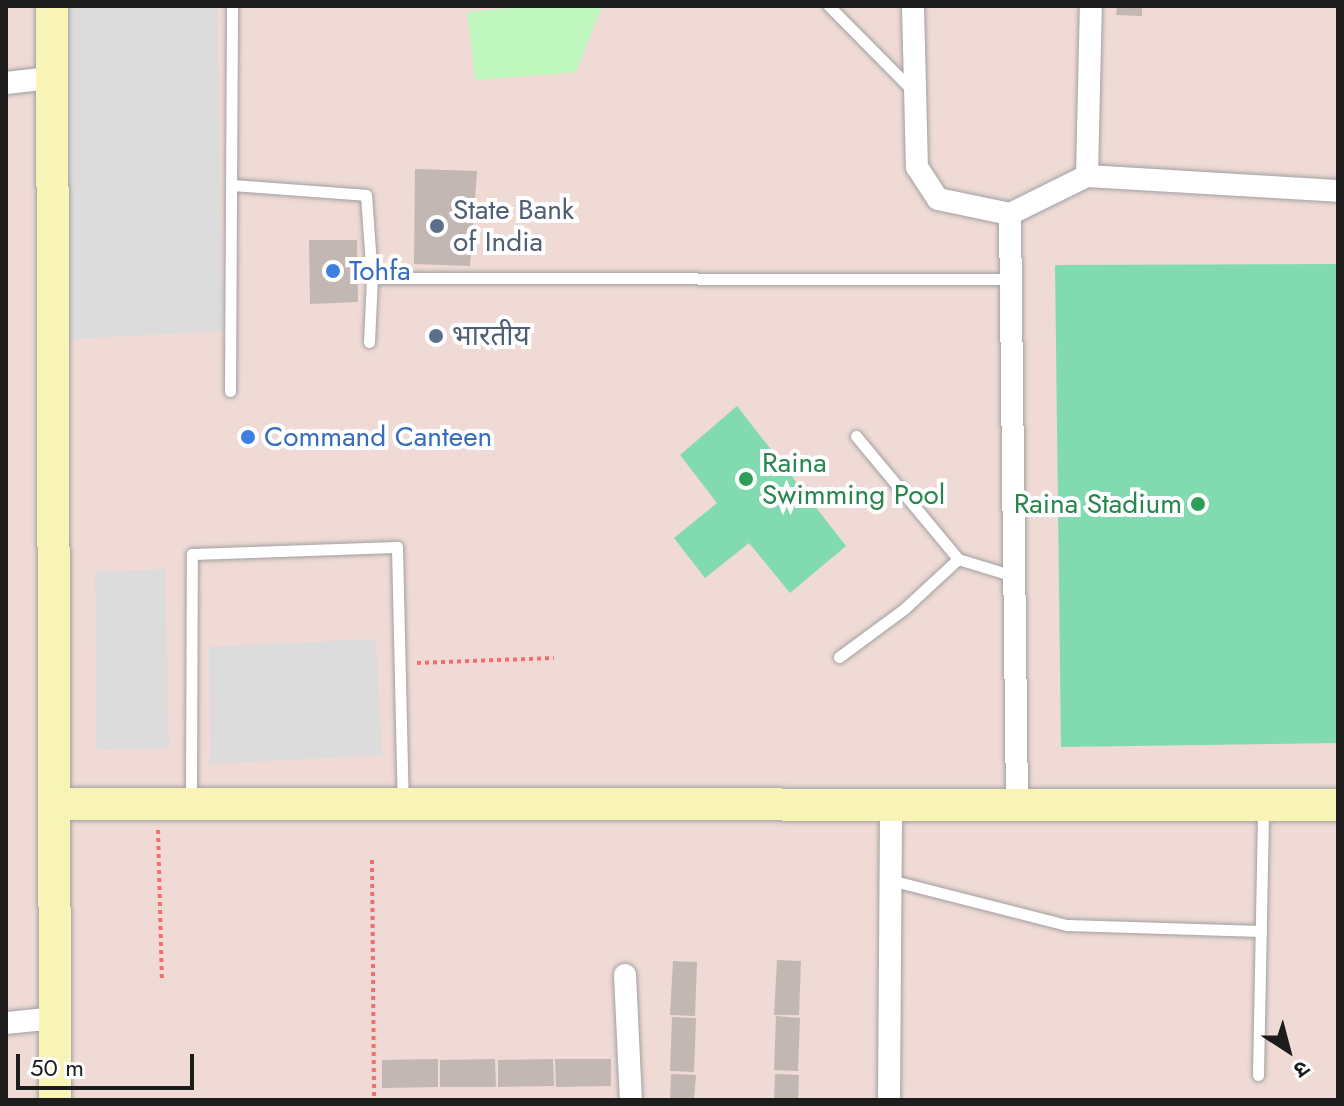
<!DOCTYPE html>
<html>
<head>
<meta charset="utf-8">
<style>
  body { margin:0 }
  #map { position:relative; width:1344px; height:1106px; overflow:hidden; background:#ede8e2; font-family:Jost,"Noto Sans Devanagari",sans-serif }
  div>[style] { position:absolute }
  .military>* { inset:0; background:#efdad5 }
  .park>* { inset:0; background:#c0f7bf }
  .pitch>* { inset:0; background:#82dab0 }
  .parking>* { inset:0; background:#dcdcdc }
  .building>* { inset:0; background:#c2b7b2 }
  .path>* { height:4px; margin-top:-2px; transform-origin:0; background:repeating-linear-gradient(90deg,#f56d6c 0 4px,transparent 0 8px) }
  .roads { filter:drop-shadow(0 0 2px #a0a0a0) drop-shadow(0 0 2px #a0a0a0) }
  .lane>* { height:11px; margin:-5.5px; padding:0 5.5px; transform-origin:5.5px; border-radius:5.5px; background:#fff }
  .street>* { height:22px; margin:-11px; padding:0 11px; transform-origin:11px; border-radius:11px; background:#fff }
  .secondary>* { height:32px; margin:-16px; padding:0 16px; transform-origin:16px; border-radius:16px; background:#f7f4b6 }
  .dots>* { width:22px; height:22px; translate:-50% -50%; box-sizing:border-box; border:4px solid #fff; border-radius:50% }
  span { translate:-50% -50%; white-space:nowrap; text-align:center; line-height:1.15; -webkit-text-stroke:8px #fff; paint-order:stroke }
  .service-label { font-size:28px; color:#4e5e75 }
  .left { translate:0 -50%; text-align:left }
  .shop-label { font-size:28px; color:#366cbe }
  .leisure-label { font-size:28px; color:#27864d }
  .right { translate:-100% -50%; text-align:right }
  .frame { position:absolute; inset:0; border:8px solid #1c1c1c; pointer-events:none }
  .north { position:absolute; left:1248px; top:1010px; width:80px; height:80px; -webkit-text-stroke:6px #fff; paint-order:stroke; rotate:144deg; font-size:22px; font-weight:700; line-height:32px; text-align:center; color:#1c1c1c }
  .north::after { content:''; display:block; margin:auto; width:28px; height:36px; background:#1c1c1c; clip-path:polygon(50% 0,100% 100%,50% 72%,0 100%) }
  .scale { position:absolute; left:16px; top:1054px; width:178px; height:36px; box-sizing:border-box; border:4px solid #1c1c1c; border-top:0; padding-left:10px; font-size:24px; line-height:28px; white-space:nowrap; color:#1c1c1c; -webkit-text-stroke:6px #fff; paint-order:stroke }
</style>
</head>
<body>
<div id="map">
  <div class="military">
    <div style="clip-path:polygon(6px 6px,1338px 6px,1338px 1100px,6px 1100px)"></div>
  </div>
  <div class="park">
    <div style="clip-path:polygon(532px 6px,602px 6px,576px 72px,475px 80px,467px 12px)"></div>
  </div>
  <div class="pitch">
    <div style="clip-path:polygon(1338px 264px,1338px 743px,1061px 747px,1055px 265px)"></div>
    <div style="clip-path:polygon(737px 406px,846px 546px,790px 593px,749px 543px,705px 578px,674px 538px,717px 503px,680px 455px)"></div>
  </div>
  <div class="parking">
    <div style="clip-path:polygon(66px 6px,217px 6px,223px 331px,69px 339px)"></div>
    <div style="clip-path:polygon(165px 569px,169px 748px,97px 750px,95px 572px)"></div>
    <div style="clip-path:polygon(376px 639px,382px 755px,210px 764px,209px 647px)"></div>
  </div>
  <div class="building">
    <div style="clip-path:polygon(1117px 6px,1142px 6px,1142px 16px,1116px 15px)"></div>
    <div style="clip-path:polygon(415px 169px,477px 171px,470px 266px,414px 264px)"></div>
    <div style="clip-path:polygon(309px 240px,357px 240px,358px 302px,310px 304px)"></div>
    <div style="clip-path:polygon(777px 960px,801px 961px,799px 1015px,774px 1015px)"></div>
    <div style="clip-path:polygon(673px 961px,697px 962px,695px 1016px,670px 1015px)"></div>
    <div style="clip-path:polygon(776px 1016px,800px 1018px,798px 1071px,774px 1070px)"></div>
    <div style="clip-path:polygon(672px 1017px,696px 1018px,694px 1072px,670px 1071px)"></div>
    <div style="clip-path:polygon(438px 1059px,438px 1087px,382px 1088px,382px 1060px)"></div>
    <div style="clip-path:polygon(495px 1059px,496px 1087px,440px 1087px,440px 1060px)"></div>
    <div style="clip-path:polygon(553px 1059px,554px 1086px,498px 1087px,498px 1060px)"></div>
    <div style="clip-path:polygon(555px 1059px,611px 1059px,611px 1086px,556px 1087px)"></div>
    <div style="clip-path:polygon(671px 1074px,696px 1075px,694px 1100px,670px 1100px)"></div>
    <div style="clip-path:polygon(775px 1074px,799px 1075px,798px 1100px,774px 1100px)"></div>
  </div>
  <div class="path">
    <div style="left:417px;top:663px;width:137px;rotate:-2.1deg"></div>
    <div style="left:158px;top:830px;width:150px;rotate:88.5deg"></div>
    <div style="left:372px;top:860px;width:237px;rotate:89.5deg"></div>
  </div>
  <div class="roads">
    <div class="lane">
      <div style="left:829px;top:6px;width:118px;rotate:45.3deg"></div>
      <div style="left:231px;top:185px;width:135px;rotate:4.2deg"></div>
      <div style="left:366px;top:195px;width:83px;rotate:85.9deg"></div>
      <div style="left:372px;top:278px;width:64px;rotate:92.7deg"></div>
      <div style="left:372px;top:278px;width:639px;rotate:0.09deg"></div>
      <div style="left:230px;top:391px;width:385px;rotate:-89.7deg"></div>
      <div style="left:856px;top:436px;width:160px;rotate:50.3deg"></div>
      <div style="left:958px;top:559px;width:59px;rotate:16.9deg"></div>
      <div style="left:839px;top:657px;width:81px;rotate:-36.4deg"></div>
      <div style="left:904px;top:609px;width:74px;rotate:-42.8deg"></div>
      <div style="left:191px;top:800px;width:246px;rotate:-89.8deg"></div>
      <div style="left:192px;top:554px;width:205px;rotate:-2deg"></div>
      <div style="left:397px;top:547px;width:256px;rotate:88.7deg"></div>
      <div style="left:894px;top:881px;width:179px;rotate:14.3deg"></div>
      <div style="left:1067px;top:925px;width:194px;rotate:1.8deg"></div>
      <div style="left:1258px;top:1075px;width:266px;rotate:-88.9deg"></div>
    </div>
    <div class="street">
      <div style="left:913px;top:6px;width:161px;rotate:88.6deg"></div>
      <div style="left:917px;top:167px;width:38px;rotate:57deg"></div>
      <div style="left:938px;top:199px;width:74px;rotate:11.8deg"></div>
      <div style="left:1010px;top:214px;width:86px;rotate:-26.3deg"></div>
      <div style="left:1087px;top:176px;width:251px;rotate:3.4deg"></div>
      <div style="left:6px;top:83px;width:44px;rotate:-6.5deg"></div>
      <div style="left:1087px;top:176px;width:170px;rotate:-88.7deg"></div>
      <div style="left:1010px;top:214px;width:591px;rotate:89.32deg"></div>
      <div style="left:625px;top:975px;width:125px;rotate:87.3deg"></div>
      <div style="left:6px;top:1023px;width:49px;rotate:-5.8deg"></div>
      <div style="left:889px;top:1100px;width:292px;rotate:-89.6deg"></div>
    </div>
    <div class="secondary">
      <div style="left:52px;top:6px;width:1094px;rotate:89.84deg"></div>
      <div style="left:55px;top:804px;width:1283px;rotate:0.04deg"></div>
    </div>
  </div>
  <div class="dots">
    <div style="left:437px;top:226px;background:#5c6f8a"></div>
    <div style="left:333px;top:271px;background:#3f7fe0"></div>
    <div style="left:436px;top:336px;background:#5c6f8a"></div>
    <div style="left:248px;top:437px;background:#3f7fe0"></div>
    <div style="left:746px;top:479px;background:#2e9e5b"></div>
    <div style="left:1198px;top:504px;background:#2e9e5b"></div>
  </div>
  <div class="service-label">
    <span class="left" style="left:453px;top:226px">State Bank<br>of India</span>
    <span class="left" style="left:452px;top:336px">भारतीय</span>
  </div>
  <div class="shop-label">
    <span class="left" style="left:349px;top:271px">Tohfa</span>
    <span class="left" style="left:264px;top:437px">Command Canteen</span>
  </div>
  <div class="leisure-label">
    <span class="left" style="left:762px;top:479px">Raina<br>Swimming Pool</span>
    <span class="right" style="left:1182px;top:504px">Raina Stadium</span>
  </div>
  <div class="frame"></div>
  <div class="north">उ</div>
  <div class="scale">50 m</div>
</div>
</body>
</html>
